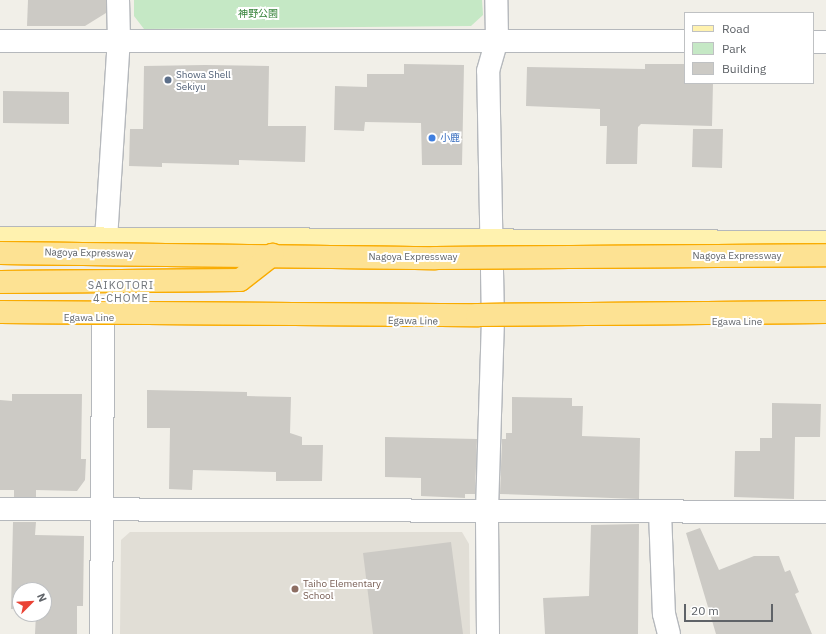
<!DOCTYPE html>
<meta charset="utf-8">
<style>
body{margin:0}
#map{position:relative;width:826px;height:634px;overflow:hidden;background:#f1efe8;font-family:"IBM Plex Sans","Noto Sans JP",sans-serif}
div>[style]{position:absolute}
.education>*{inset:0;background:#e1ded6}
.green>*{inset:0;background:#c5e8c5}
.building>*{inset:0;background:#cccac5}
.roads{filter:drop-shadow(1px 0 #b5b8bc) drop-shadow(-1px 0 #b5b8bc) drop-shadow(0 1px #b5b8bc) drop-shadow(0 -1px #b5b8bc)}
.minor>*{height:22px;margin:-11px;padding:0 11px;transform-origin:11px;border-radius:11px;background:#fff}
.major>*{height:22px;margin:-11px;padding:0 11px;transform-origin:11px;border-radius:11px;background:#fff2af}
.bridges{filter:drop-shadow(1px 0 #f9ab00) drop-shadow(-1px 0 #f9ab00) drop-shadow(0 1px #f9ab00) drop-shadow(0 -1px #f9ab00)}
.highway-bridge>*{height:22px;margin:-11px;padding:0 11px;transform-origin:11px;border-radius:11px;background:#fde293}
.dots>*{width:11px;height:11px;translate:-50% -50%;box-sizing:border-box;border:2px solid #fff;border-radius:50%}
span{translate:-50% -50%;white-space:nowrap;text-align:center;line-height:1.15;-webkit-text-stroke:4px #fff;paint-order:stroke}
.park-label{font-size:10px;color:#348238}
.service-label{font-size:10px;color:#4e5e75}
.left{translate:0 -50%;text-align:left}
.shop-label{font-size:10px;color:#366cbe}
.street-label{font-size:10px;color:#5f6368}
.education-label{font-size:10px;color:#785e54}
.neighbourhood-label{font-size:11px;color:#70757a;letter-spacing:1px}
.legend{position:absolute;left:684px;top:12px;width:130px;height:72px;box-sizing:border-box;background:#fff;border:1px solid #bfc1c3;margin:0;padding:5px 7px;list-style:none;font-size:12px;color:#5f6368}
.legend li{display:flex;align-items:center;gap:8px;height:20px}
.legend b{width:20px;border:1px solid #bfc1c3}
.north{position:absolute;left:12px;top:582px;width:40px;height:40px;box-sizing:border-box;background:#fff;border:1px solid #bfc1c3;border-radius:50%;rotate:66deg;font-size:11px;font-weight:700;line-height:16px;text-align:center;color:#5f6368}
.north::after{content:'';display:block;margin:auto;width:14px;height:18px;background:#ea4335;clip-path:polygon(50% 0,100% 100%,50% 72%,0 100%)}
.scale{position:absolute;left:684px;top:604px;width:89px;height:18px;box-sizing:border-box;border:2px solid #5f6368;border-top:0;padding-left:5px;font-size:12px;line-height:14px;white-space:nowrap;color:#5f6368;-webkit-text-stroke:3px #fff;paint-order:stroke}
</style>
<div id="map">
<div class="education">
<div style="clip-path:polygon(130px 532px,462px 532px,469px 544px,470px 634px,120px 634px,121px 540px)"></div>
</div>
<div class="green">
<div style="clip-path:polygon(134px 0,482px 0,483px 15px,471px 26px,144px 29px,134px 16px)"></div>
</div>
<div class="building">
<div style="clip-path:polygon(28px 0,106px 0,106px 13px,85px 26px,27px 26px)"></div>
<div style="clip-path:polygon(404px 64px,464px 65px,462px 165px,422px 165px,421px 123px,365px 122px,364px 131px,334px 130px,335px 86px,367px 87px,367px 74px,404px 74px)"></div>
<div style="clip-path:polygon(645px 64px,685px 64px,685px 83px,713px 83px,712px 126px,641px 124px,638px 127px,637px 164px,606px 164px,607px 126px,600px 126px,600px 109px,526px 106px,527px 67px,645px 69px)"></div>
<div style="clip-path:polygon(205px 65px,269px 66px,268px 126px,306px 126px,305px 162px,239px 160px,239px 165px,162px 163px,162px 167px,129px 166px,130px 129px,143px 129px,144px 66px)"></div>
<div style="clip-path:polygon(3px 91px,69px 92px,69px 124px,3px 123px)"></div>
<div style="clip-path:polygon(693px 129px,723px 129px,722px 168px,692px 167px)"></div>
<div style="clip-path:polygon(147px 390px,247px 392px,247px 396px,291px 397px,290px 433px,302px 437px,302px 445px,323px 445px,322px 481px,276px 481px,276px 472px,193px 470px,192px 490px,169px 489px,170px 428px,147px 428px)"></div>
<div style="clip-path:polygon(12px 394px,82px 394px,81px 459px,86px 459px,85px 480px,77px 491px,36px 490px,36px 497px,14px 497px,14px 490px,0 490px,0 400px,12px 401px)"></div>
<div style="clip-path:polygon(512px 397px,572px 398px,572px 406px,583px 406px,582px 436px,640px 438px,639px 499px,500px 494px,502px 439px,506px 439px,506px 433px,512px 433px)"></div>
<div style="clip-path:polygon(772px 403px,821px 404px,820px 437px,795px 437px,794px 499px,734px 497px,735px 451px,760px 451px,760px 438px,772px 438px)"></div>
<div style="clip-path:polygon(385px 437px,477px 439px,475px 494px,465px 494px,465px 498px,421px 496px,421px 478px,385px 477px)"></div>
<div style="clip-path:polygon(13px 522px,36px 522px,35px 535px,84px 536px,83px 606px,77px 606px,77px 634px,35px 634px,36px 614px,44px 614px,44px 590px,20px 590px,20px 609px,11px 609px)"></div>
<div style="clip-path:polygon(639px 524px,638px 634px,545px 634px,543px 598px,589px 596px,591px 525px)"></div>
<div style="clip-path:polygon(700px 528px,719px 570px,754px 556px,779px 556px,785px 572px,790px 570px,799px 592px,795px 594px,812px 634px,716px 634px,686px 533px)"></div>
<div style="clip-path:polygon(451px 542px,463px 634px,373px 634px,363px 553px)"></div>
</div>
<div class="roads">
<div class="minor">
<div style="left:0;top:41px;width:685px"></div>
<div style="left:813px;top:42px;width:13px"></div>
<div style="left:106px;top:239px;width:199px;rotate:-86.3deg"></div>
<div style="left:119px;top:40px;width:40px;rotate:-91.4deg"></div>
<div style="left:0;top:509px;width:826px;rotate:0.21deg"></div>
<div style="left:660px;top:512px;width:102px;rotate:87.8deg"></div>
<div style="left:664px;top:614px;width:21px;rotate:76deg"></div>
<div style="left:101px;top:634px;width:316px;rotate:-89.6deg"></div>
<div style="left:488px;top:634px;width:124px;rotate:-90.5deg"></div>
<div style="left:487px;top:510px;width:188px;rotate:-88.2deg"></div>
<div style="left:493px;top:322px;width:251px;rotate:-91.1deg"></div>
<div style="left:488px;top:71px;width:33px;rotate:-74deg"></div>
<div style="left:497px;top:39px;width:39px;rotate:-91deg"></div>
</div>
<div class="major">
<div style="left:0;top:238px;width:826px;rotate:0.28deg"></div>
</div>
</div>
<div class="bridges">
<div class="highway-bridge">
<div style="left:0;top:253px;width:435px;rotate:0.7deg"></div>
<div style="left:435px;top:258px;width:391px;rotate:-0.4deg"></div>
<div style="left:0;top:282px;width:240px;rotate:-0.5deg"></div>
<div style="left:240px;top:280px;width:41px;rotate:-38deg"></div>
<div style="left:0;top:312px;width:477px;rotate:0.4deg"></div>
<div style="left:477px;top:315px;width:349px;rotate:-0.5deg"></div>
</div>
</div>
<div class="dots">
<div style="left:168px;top:80px;background:#5c6f8a"></div>
<div style="left:432px;top:138px;background:#3f7fe0"></div>
<div style="left:295px;top:589px;background:#8d6e63"></div>
</div>
<div class="park-label">
<span style="left:258px;top:14px">神野公園</span>
</div>
<div class="service-label">
<span class="left" style="left:176px;top:80px">Showa Shell<br>Sekiyu</span>
</div>
<div class="shop-label">
<span class="left" style="left:440px;top:138px">小鹿</span>
</div>
<div class="street-label">
<span style="left:89px;top:253px;rotate:1deg">Nagoya Expressway</span>
<span style="left:737px;top:256px">Nagoya Expressway</span>
<span style="left:413px;top:257px">Nagoya Expressway</span>
<span style="left:89px;top:318px">Egawa Line</span>
<span style="left:413px;top:321px;rotate:1deg">Egawa Line</span>
<span style="left:737px;top:322px">Egawa Line</span>
</div>
<div class="education-label">
<span class="left" style="left:303px;top:589px">Taiho Elementary<br>School</span>
</div>
<div class="neighbourhood-label">
<span style="left:121px;top:292px">SAIKOTORI<br>4-CHOME</span>
</div>
<ul class="legend">
<li><b style="height:5px;background:#fff2af"></b>Road</li>
<li><b style="height:11px;background:#c5e8c5"></b>Park</li>
<li><b style="height:11px;background:#cccac5"></b>Building</li>
</ul>
<div class="north">N</div>
<div class="scale">20 m</div>
</div>
